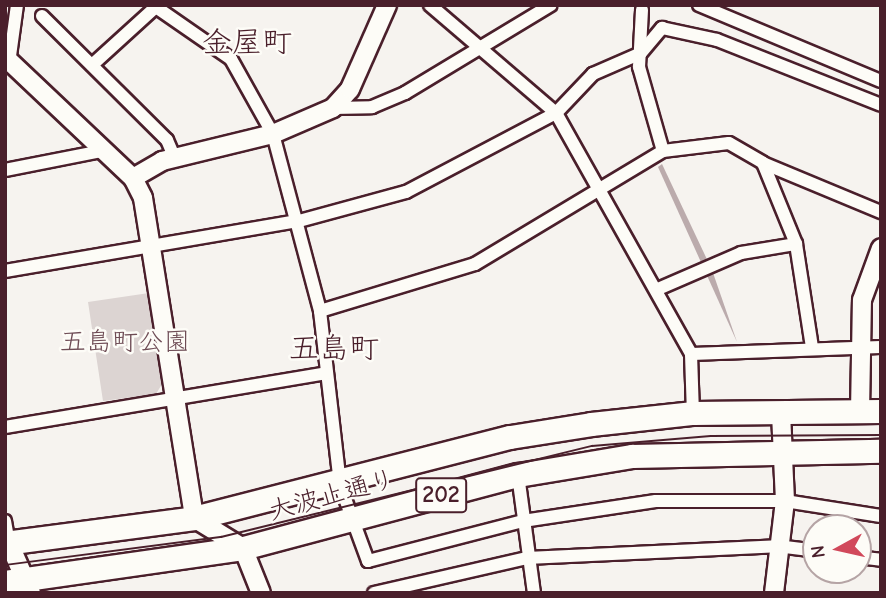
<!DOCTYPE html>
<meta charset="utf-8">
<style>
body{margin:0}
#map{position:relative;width:886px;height:598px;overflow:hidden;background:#f6f3ef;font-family:"Comic Neue","Klee One",sans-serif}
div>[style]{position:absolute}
.green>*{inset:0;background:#dcd4d2}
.water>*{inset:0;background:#bbabac}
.roads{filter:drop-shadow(2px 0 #4a1f2b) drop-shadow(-2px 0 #4a1f2b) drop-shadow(0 2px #4a1f2b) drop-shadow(0 -2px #4a1f2b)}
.street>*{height:12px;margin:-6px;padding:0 6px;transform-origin:6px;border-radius:6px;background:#fdfcf7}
.secondary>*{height:18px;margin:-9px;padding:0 9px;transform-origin:9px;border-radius:9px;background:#fdfcf7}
.highway>*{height:23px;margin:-11.5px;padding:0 11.5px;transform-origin:11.5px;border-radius:11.5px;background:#fdfcf7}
.tram>*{height:2px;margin:-1px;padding:0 1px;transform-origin:1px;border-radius:1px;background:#4a1f2b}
span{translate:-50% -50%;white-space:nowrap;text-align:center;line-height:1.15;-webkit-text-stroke:5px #fdfcf7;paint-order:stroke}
.shield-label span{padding:2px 5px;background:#fdfcf7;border:2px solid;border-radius:5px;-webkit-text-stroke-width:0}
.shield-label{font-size:24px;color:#4a1f2b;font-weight:700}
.park-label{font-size:26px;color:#6e4c55}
.street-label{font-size:26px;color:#4a1f2b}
.quarter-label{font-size:30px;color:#4a1f2b}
.frame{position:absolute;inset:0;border:7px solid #4a1f2b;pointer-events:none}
.north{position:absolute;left:802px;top:514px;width:70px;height:70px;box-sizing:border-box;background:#fdfcf7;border:2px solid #b5a4a5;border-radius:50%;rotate:262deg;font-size:19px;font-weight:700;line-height:28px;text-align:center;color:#4a1f2b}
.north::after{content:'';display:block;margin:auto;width:24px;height:32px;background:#d1495b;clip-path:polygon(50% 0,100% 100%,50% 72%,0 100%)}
</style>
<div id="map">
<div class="green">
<div style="clip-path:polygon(149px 293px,162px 384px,156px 394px,103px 401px,88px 302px)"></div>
</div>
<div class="water">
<div style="clip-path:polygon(662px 164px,712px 270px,737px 342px,658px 167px)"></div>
</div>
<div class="roads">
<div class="street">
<div style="left:153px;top:5px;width:95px;rotate:34.7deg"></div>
<div style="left:231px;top:59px;width:86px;rotate:60.8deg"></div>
<div style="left:273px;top:134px;width:183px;rotate:75.1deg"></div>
<div style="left:320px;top:311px;width:175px;rotate:83.4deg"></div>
<div style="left:340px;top:485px;width:81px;rotate:69.8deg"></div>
<div style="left:368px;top:561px;width:160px;rotate:-14.5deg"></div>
<div style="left:523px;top:521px;width:134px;rotate:-8.6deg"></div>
<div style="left:656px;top:501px;width:129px"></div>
<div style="left:785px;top:501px;width:97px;rotate:8.9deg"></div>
<div style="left:430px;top:5px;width:166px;rotate:40.6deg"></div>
<div style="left:556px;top:113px;width:276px;rotate:60.7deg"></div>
<div style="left:691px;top:354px;width:59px;rotate:88.1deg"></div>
<div style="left:699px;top:5px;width:197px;rotate:22.7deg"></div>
<div style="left:642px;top:10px;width:57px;rotate:93deg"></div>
<div style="left:639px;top:67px;width:87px;rotate:74.1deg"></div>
<div style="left:42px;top:16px;width:176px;rotate:44.8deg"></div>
<div style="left:167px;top:140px;width:21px;rotate:67deg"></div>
<div style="left:10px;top:56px;width:51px;rotate:-82.2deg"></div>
<div style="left:92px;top:65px;width:89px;rotate:-42.3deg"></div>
<div style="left:333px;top:108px;width:39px;rotate:-1deg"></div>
<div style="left:372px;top:107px;width:36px;rotate:-23deg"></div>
<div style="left:405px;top:93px;width:170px;rotate:-31.1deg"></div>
<div style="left:763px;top:163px;width:128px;rotate:22.6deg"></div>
<div style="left:5px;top:170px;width:99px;rotate:-11.1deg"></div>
<div style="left:5px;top:271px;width:298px;rotate:-9.7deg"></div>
<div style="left:299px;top:221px;width:111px;rotate:-15.2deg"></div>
<div style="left:406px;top:192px;width:170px;rotate:-27.8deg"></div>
<div style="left:556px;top:113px;width:54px;rotate:-46.5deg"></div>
<div style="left:593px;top:74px;width:52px;rotate:-23.6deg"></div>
<div style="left:641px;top:53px;width:33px;rotate:-50deg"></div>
<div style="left:662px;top:28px;width:56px;rotate:12.3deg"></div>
<div style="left:717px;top:40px;width:176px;rotate:21.6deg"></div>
<div style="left:658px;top:289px;width:90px;rotate:-23.4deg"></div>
<div style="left:741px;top:253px;width:56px;rotate:-9.3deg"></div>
<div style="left:320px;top:311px;width:162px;rotate:-16.9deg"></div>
<div style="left:475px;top:264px;width:219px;rotate:-31deg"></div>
<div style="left:663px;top:151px;width:66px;rotate:-6.9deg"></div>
<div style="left:729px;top:143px;width:39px;rotate:30deg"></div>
<div style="left:763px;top:163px;width:87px;rotate:67.8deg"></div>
<div style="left:796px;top:244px;width:104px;rotate:81.2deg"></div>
<div style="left:691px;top:354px;width:190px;rotate:-2.1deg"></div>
<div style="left:5px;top:427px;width:326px;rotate:-9.5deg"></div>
<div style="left:518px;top:475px;width:119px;rotate:82.3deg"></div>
<div style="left:5px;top:521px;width:22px;rotate:80deg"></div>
<div style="left:858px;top:557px;width:23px;rotate:7deg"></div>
<div style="left:374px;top:593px;width:157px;rotate:-12.9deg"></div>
<div style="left:527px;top:558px;width:250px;rotate:-2.7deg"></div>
<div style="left:777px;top:546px;width:39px;rotate:7deg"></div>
</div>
<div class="secondary">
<div style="left:5px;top:57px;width:176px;rotate:43.4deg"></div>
<div style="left:133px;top:178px;width:22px;rotate:63deg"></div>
<div style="left:143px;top:198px;width:324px;rotate:80.9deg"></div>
<div style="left:194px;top:518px;width:57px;rotate:31.5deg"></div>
<div style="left:243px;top:548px;width:48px;rotate:68.2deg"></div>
<div style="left:133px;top:178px;width:34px;rotate:-30deg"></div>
<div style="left:162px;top:161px;width:114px;rotate:-13.7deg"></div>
<div style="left:273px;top:134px;width:65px;rotate:-23.4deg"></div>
<div style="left:333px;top:108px;width:25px;rotate:-48deg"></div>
<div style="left:350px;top:89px;width:92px;rotate:-66.2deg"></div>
<div style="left:860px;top:412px;width:112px;rotate:-89deg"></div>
<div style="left:862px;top:300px;width:55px;rotate:-69.9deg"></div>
<div style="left:9px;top:543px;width:55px;rotate:66.3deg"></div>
<div style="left:774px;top:593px;width:93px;rotate:-83.2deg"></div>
<div style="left:785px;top:501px;width:89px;rotate:-92.6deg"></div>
</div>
<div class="highway">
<div style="left:5px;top:543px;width:191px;rotate:-7.5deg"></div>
<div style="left:194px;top:518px;width:326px;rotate:-14.4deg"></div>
<div style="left:510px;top:437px;width:82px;rotate:-9.1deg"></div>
<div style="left:591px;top:424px;width:103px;rotate:-6.2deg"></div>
<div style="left:693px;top:413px;width:188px;rotate:-0.6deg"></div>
<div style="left:5px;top:582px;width:240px;rotate:-8.1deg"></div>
<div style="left:243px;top:548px;width:285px;rotate:-14.9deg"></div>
<div style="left:518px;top:475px;width:116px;rotate:-9.5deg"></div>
<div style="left:632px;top:456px;width:249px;rotate:-1.2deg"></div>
</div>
</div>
<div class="tram">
<div style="left:5px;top:565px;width:218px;rotate:-7.4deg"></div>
<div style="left:221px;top:537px;width:382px;rotate:-13.8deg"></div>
<div style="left:592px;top:446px;width:119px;rotate:-4.8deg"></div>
<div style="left:711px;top:436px;width:170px;rotate:-0.3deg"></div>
</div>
<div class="shield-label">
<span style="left:441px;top:495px">202</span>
</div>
<div class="park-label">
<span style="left:125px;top:343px">五島町公園</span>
</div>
<div class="street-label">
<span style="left:332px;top:496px;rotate:-15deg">大波止通り</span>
</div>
<div class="quarter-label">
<span style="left:247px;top:43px">金屋町</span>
<span style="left:334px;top:349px">五島町</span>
</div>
<div class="frame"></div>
<div class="north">N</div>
</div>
